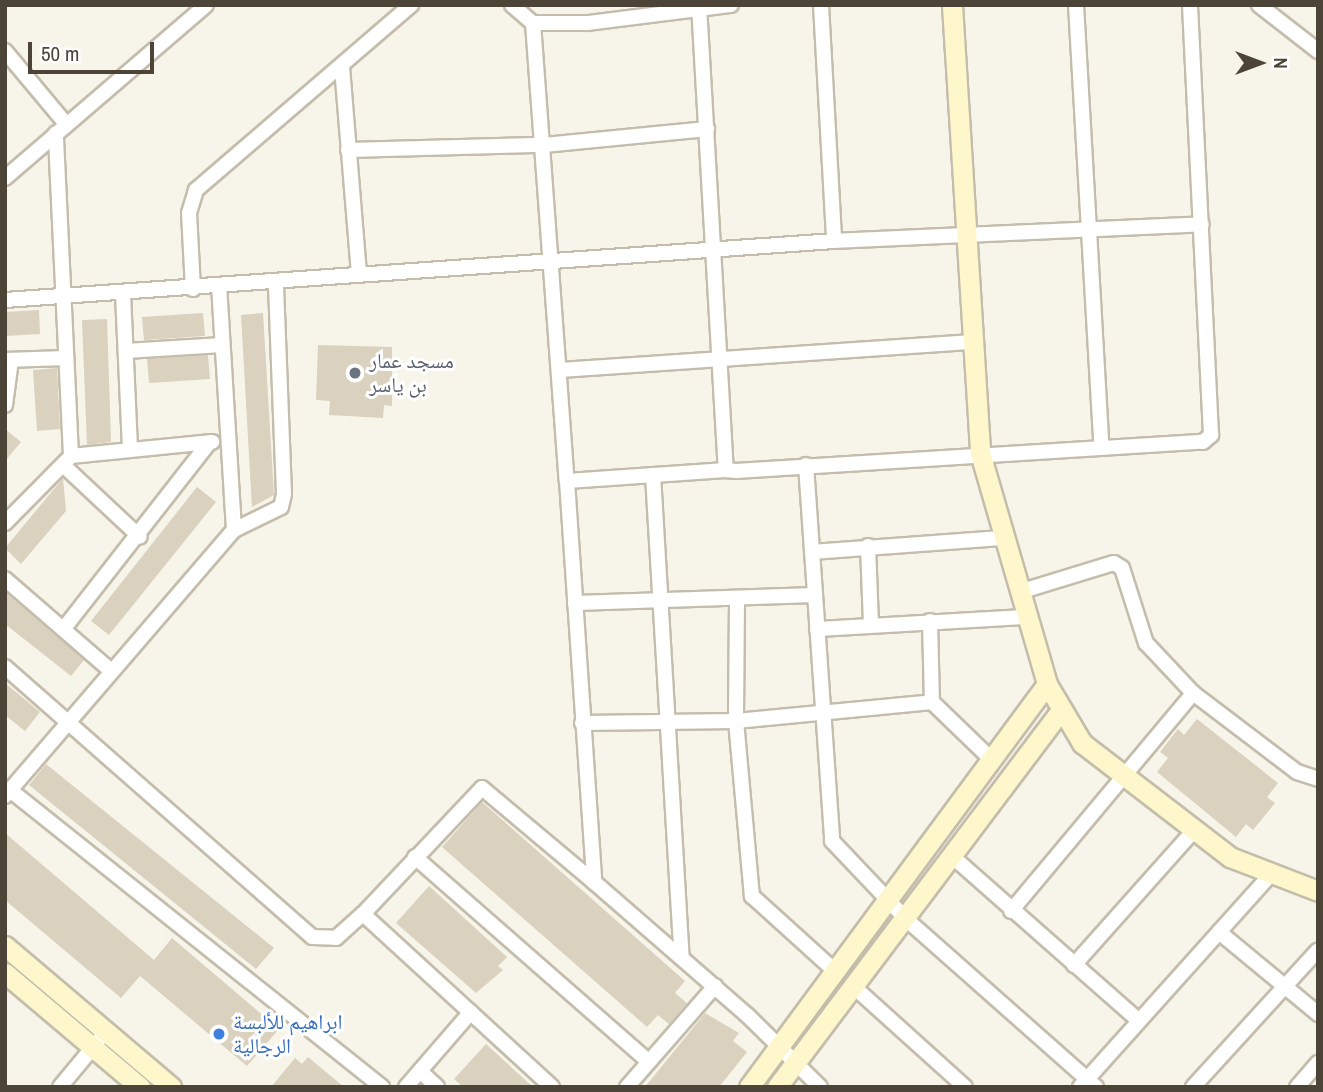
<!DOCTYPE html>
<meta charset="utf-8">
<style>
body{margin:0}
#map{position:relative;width:1323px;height:1092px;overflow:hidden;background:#f7f4ea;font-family:"Archivo Narrow","Noto Naskh Arabic",sans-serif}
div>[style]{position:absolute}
.building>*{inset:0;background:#dad1be}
.roads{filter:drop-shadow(2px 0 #c4bdab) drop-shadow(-2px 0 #c4bdab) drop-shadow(0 2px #c4bdab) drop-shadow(0 -2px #c4bdab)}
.street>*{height:14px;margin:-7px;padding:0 7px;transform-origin:7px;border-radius:7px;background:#fff}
.secondary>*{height:19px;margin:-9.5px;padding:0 9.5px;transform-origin:9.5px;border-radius:9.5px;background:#fff7cc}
.dots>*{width:19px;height:19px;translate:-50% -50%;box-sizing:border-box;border:4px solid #fff;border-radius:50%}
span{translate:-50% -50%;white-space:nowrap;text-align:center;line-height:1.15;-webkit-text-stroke:6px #fff;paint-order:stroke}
.worship-label{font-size:21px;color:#5b616d}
.left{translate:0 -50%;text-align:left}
.shop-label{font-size:21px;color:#366cbe}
.frame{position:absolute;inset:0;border:7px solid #4c4537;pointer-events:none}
.north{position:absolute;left:1225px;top:28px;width:70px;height:70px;-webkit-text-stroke:5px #fff;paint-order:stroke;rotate:90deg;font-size:19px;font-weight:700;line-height:28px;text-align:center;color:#4c4537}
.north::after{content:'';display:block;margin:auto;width:24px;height:32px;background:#4c4537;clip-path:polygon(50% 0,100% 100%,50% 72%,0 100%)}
.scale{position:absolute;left:28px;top:42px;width:126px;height:32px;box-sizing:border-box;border:4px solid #4c4537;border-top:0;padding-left:9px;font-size:21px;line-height:24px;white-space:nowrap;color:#4c4537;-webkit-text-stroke:5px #fff;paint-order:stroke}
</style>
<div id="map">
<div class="building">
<div style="clip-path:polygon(39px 310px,40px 334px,5px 336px,5px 312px)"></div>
<div style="clip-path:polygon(203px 313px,205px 336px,144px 340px,142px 317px)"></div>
<div style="clip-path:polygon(263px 313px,274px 495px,252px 507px,241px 315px)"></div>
<div style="clip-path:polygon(107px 319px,111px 442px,87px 445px,82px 320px)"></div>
<div style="clip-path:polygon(318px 345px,392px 347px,392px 406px,384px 405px,383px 418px,329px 415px,330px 401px,316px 400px)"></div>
<div style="clip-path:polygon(208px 355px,210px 379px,149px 383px,147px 359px)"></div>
<div style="clip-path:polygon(57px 368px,60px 429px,37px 431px,33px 370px)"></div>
<div style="clip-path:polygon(5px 429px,21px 442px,5px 461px)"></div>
<div style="clip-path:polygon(63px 478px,66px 511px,21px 564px,5px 548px)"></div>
<div style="clip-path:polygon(197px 487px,216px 502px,109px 635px,91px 621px)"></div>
<div style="clip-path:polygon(5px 592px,84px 660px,71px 676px,5px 624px)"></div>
<div style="clip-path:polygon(5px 683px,40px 712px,25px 731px,5px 715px)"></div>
<div style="clip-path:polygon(1197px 719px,1278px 783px,1267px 797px,1275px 803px,1253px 830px,1246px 824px,1236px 837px,1157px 772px,1168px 758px,1160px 752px,1178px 729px,1184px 735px)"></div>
<div style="clip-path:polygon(46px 764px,274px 948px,256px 969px,29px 785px)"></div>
<div style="clip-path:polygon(482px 802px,685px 981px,675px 993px,687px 1003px,669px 1024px,658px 1015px,647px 1027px,442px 847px)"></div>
<div style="clip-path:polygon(5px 833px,154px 960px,172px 938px,279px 1029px,247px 1066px,140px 976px,121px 998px,5px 900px)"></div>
<div style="clip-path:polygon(429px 886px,507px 957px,498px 966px,503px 970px,476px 993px,396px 923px)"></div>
<div style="clip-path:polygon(705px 1013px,739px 1033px,733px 1041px,747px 1052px,719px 1087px,645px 1087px)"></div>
<div style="clip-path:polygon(486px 1044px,533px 1087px,463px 1087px,454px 1079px)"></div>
<div style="clip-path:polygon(308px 1057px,344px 1087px,271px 1087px,295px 1058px,302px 1064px)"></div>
</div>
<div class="roads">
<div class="street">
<div style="left:512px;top:5px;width:28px;rotate:41deg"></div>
<div style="left:533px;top:23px;width:459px;rotate:85.8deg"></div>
<div style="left:699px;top:5px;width:466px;rotate:86.7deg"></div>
<div style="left:726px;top:470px;width:10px;rotate:6deg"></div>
<div style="left:736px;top:471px;width:468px;rotate:-3.6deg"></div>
<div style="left:1203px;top:442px;width:11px;rotate:-41deg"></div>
<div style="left:1211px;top:435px;width:431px;rotate:-92.8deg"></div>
<div style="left:821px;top:5px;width:236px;rotate:86.8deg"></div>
<div style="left:1076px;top:5px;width:441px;rotate:86.7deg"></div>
<div style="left:1259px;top:5px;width:75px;rotate:37.9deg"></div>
<div style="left:533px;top:23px;width:55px"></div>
<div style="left:588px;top:23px;width:144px;rotate:-7.2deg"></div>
<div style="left:5px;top:51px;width:95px;rotate:50.1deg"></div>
<div style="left:342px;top:67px;width:207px;rotate:85.3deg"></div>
<div style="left:348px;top:150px;width:196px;rotate:-1.5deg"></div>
<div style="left:544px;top:145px;width:164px;rotate:-5.6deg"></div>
<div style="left:5px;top:178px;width:265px;rotate:-40.7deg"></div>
<div style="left:193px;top:289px;width:76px;rotate:-93deg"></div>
<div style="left:189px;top:213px;width:24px;rotate:-73deg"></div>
<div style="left:196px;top:190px;width:284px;rotate:-40.7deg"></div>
<div style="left:123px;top:294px;width:156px;rotate:87.4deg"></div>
<div style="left:5px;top:300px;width:831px;rotate:-4.07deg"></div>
<div style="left:834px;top:241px;width:368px;rotate:-2.6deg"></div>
<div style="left:126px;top:351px;width:96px;rotate:-3.6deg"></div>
<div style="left:5px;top:360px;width:61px;rotate:-1.9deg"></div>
<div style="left:560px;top:370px;width:414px;rotate:-3.9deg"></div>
<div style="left:5px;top:405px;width:45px;rotate:-82.4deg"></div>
<div style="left:71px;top:456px;width:142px;rotate:-5.7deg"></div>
<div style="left:63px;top:465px;width:105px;rotate:43.1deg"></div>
<div style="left:806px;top:465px;width:377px;rotate:86deg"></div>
<div style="left:832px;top:841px;width:108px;rotate:46.5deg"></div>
<div style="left:906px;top:919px;width:254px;rotate:41.5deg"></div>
<div style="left:726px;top:470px;width:159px;rotate:176deg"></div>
<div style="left:567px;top:481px;width:402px;rotate:86.1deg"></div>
<div style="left:594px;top:882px;width:204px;rotate:41deg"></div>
<div style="left:748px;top:1016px;width:101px;rotate:44.6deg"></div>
<div style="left:653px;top:475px;width:483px;rotate:86.6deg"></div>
<div style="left:5px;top:523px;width:94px;rotate:-45.4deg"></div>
<div style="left:71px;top:456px;width:323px;rotate:-92.7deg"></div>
<div style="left:234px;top:530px;width:52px;rotate:-26.1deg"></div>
<div style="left:281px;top:507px;width:13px;rotate:-77deg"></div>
<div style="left:284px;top:494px;width:213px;rotate:-92.2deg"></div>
<div style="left:868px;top:546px;width:79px;rotate:87.8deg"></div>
<div style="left:812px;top:552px;width:193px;rotate:-4.2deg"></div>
<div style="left:5px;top:579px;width:139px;rotate:40.9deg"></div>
<div style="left:1019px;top:592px;width:99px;rotate:-17deg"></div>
<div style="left:1114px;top:563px;width:9px;rotate:32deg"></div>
<div style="left:1122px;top:568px;width:79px;rotate:72.3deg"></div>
<div style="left:1146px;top:643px;width:69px;rotate:46.8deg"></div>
<div style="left:1193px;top:693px;width:131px;rotate:37.2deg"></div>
<div style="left:1297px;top:772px;width:22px;rotate:18deg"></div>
<div style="left:737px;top:601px;width:120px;rotate:90.5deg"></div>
<div style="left:736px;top:721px;width:176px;rotate:84.8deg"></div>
<div style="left:752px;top:896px;width:113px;rotate:42.1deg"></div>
<div style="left:575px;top:603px;width:240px;rotate:-1.9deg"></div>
<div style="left:930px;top:621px;width:81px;rotate:88.6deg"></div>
<div style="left:65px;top:627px;width:234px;rotate:-52deg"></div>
<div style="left:817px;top:629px;width:209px;rotate:-3.3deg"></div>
<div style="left:5px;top:667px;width:409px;rotate:41.3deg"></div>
<div style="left:312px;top:937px;width:24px;rotate:2deg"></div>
<div style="left:336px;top:938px;width:36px;rotate:-42deg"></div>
<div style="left:582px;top:723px;width:154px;rotate:-0.7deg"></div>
<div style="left:736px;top:721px;width:197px;rotate:-5.5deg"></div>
<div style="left:932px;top:702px;width:85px;rotate:44deg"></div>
<div style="left:10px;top:790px;width:476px;rotate:38.6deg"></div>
<div style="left:5px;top:796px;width:351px;rotate:-49.3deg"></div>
<div style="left:234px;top:530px;width:243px;rotate:-93.5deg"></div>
<div style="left:415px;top:857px;width:310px;rotate:41.2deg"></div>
<div style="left:953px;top:857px;width:247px;rotate:41.4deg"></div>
<div style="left:1011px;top:911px;width:284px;rotate:-50.1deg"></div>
<div style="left:1219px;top:932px;width:129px;rotate:39.6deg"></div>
<div style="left:1074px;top:965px;width:182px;rotate:-48.3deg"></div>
<div style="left:854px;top:987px;width:149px;rotate:42deg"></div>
<div style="left:420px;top:1071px;width:23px;rotate:43deg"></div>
<div style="left:60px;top:1087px;width:60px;rotate:-50.4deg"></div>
<div style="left:406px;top:1087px;width:99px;rotate:-49.1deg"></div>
<div style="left:552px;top:1087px;width:256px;rotate:-137.5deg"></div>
<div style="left:363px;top:914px;width:173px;rotate:-46.6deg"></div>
<div style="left:482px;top:788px;width:146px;rotate:40deg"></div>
<div style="left:627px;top:1087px;width:134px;rotate:-48.9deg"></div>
<div style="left:1080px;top:1087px;width:283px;rotate:-48.1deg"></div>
<div style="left:1193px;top:1087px;width:185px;rotate:-47.6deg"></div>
<div style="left:1297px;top:1087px;width:32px;rotate:-49deg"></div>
</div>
<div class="secondary">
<div style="left:952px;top:5px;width:449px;rotate:86.4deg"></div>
<div style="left:980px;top:453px;width:241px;rotate:73.8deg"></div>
<div style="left:1047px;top:684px;width:69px;rotate:59.3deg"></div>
<div style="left:1082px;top:743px;width:187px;rotate:37.6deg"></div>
<div style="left:1230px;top:857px;width:94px;rotate:21.1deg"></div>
<div style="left:5px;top:946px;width:218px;rotate:40.3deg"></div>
<div style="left:5px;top:973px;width:177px;rotate:40.2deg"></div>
<div style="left:749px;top:1087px;width:501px;rotate:-53.52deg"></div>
<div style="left:777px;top:1087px;width:468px;rotate:-53deg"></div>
</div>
</div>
<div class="dots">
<div style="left:355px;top:373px;background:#6b7280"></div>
<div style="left:219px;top:1034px;background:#3f7fe0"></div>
</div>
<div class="worship-label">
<span class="left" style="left:369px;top:373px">مسجد عمار<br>بن ياسر</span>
</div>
<div class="shop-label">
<span class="left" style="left:233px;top:1034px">ابراهيم للألبسة<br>الرجالية</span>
</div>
<div class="frame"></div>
<div class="north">N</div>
<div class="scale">50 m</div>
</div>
